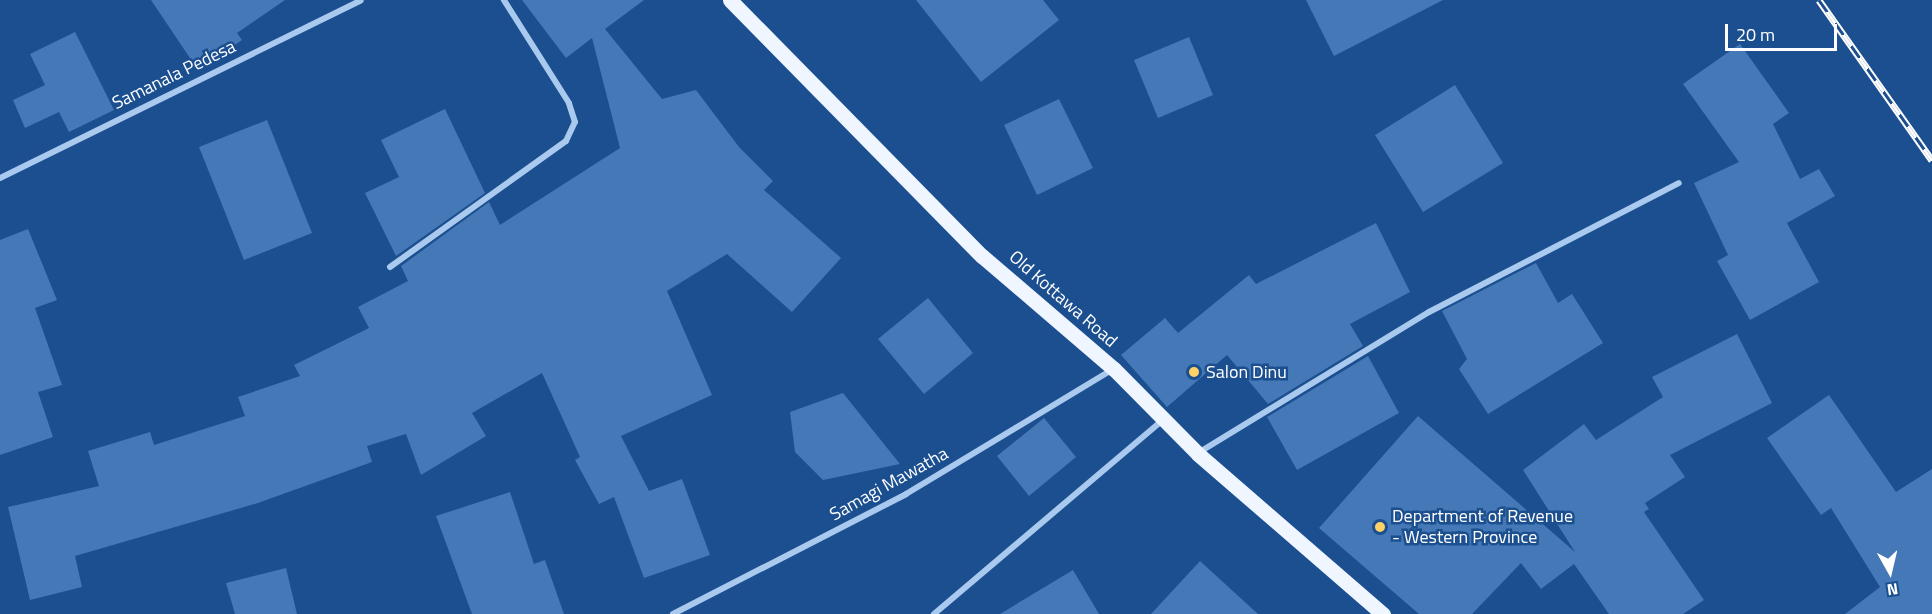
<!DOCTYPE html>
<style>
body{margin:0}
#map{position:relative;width:1932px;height:614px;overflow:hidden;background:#1b4f8f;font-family:"Titillium Web",sans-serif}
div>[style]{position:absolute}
.building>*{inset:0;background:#4478b7}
.street>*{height:6px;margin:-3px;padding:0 3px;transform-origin:3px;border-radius:3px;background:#a9c9ee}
.primary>*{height:15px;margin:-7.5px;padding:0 7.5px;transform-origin:7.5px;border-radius:7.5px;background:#f0f6ff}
.rail>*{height:7px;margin-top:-3.5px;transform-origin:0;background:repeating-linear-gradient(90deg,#1b4f8f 0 14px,#fff 0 28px);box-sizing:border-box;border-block:2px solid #fff}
.dots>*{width:16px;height:16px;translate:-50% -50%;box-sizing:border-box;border:3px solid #1b4f8f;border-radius:50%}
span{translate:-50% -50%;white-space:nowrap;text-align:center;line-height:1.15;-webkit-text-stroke:5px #1b4f8f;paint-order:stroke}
.street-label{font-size:18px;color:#fff}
.poi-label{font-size:18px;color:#fff}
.left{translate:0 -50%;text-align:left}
.north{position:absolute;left:1860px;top:542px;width:60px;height:60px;-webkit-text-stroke:4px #1b4f8f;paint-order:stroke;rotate:172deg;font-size:16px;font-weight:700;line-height:24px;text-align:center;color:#fff}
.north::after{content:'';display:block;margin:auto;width:21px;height:27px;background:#fff;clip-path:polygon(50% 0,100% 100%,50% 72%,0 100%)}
.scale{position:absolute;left:1725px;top:24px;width:112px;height:27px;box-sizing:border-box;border:3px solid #fff;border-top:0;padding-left:8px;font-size:18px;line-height:21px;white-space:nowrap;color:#fff;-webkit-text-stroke:4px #1b4f8f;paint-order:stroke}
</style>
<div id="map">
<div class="building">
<div style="clip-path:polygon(151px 0,285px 0,237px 33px,242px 40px,198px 70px)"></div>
<div style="clip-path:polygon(522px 0,644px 0,605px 29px,662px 99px,696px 90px,739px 147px,773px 181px,764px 190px,841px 258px,792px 312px,727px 254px,667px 291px,712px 395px,621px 436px,649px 491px,682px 479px,710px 555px,644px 578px,614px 497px,599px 504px,575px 460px,580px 457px,542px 373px,472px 413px,486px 436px,421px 475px,406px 434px,367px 446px,372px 462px,258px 503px,75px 556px,82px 587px,30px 600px,8px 507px,99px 486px,88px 451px,150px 432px,154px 445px,245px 416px,238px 397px,300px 376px,294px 365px,369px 328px,358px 307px,408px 281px,401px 266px,489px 202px,500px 225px,620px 148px,592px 38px,566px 58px)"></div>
<div style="clip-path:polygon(916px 0,1043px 0,1059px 20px,981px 82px)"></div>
<div style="clip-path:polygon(1306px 0,1443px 0,1334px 56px)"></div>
<div style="clip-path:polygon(75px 32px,114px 110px,69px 132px,59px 112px,25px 128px,13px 100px,45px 85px,30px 54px)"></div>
<div style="clip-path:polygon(1189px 37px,1213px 95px,1158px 118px,1134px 60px)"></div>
<div style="clip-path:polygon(1740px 44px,1789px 113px,1773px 124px,1800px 179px,1819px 169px,1835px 196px,1787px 223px,1819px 282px,1750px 320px,1717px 261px,1728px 255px,1694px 183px,1739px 162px,1683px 84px)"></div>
<div style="clip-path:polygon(1455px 85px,1503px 163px,1423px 212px,1375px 135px)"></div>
<div style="clip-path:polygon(1059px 99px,1093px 168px,1037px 195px,1004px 125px)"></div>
<div style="clip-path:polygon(445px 109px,485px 193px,396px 256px,365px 193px,399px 177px,381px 140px)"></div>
<div style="clip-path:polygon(267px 120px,312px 233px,244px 260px,199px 147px)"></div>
<div style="clip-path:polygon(1376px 223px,1410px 292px,1350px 324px,1363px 346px,1268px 404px,1227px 355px,1167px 407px,1121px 355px,1165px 318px,1178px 333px,1249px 275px,1256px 284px)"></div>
<div style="clip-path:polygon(28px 229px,57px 300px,35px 308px,62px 385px,38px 392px,53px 437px,0 455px,0 240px)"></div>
<div style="clip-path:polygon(1536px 263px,1558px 303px,1572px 294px,1603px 343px,1488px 414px,1459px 369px,1467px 359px,1442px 311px)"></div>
<div style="clip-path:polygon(928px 298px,973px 353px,924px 394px,878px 339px)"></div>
<div style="clip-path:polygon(1737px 334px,1772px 403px,1670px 455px,1685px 477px,1645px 503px,1649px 509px,1644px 512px,1704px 600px,1683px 614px,1609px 614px,1574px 564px,1541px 589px,1521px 563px,1472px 614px,1419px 614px,1319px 528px,1418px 416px,1575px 552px,1523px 470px,1584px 424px,1596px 440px,1663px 397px,1652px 377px)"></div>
<div style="clip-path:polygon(1368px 356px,1399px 413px,1297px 470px,1267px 417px)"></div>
<div style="clip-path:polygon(843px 393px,900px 464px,823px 480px,795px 452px,790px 412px)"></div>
<div style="clip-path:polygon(1829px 395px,1896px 492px,1932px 469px,1932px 614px,1845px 614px,1880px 587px,1831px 508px,1821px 515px,1767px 438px)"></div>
<div style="clip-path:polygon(1044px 418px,1076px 457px,1029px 496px,997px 456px)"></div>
<div style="clip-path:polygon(510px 492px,534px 564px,545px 560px,564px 614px,472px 614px,436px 516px)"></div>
<div style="clip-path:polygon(1200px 561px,1258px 614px,1151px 614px)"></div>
<div style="clip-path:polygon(286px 568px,297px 614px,235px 614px,226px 583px)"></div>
<div style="clip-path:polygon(1073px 570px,1099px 614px,1000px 614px)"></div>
</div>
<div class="street">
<div style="left:0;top:178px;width:402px;rotate:-26.2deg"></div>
<div style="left:390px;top:267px;width:216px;rotate:-35.6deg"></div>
<div style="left:566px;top:141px;width:21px;rotate:-65deg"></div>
<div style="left:575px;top:122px;width:20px;rotate:-108deg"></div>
<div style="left:569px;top:103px;width:122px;rotate:-122.3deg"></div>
<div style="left:1198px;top:453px;width:271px;rotate:-31.4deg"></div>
<div style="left:1429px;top:312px;width:281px;rotate:-27.3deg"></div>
<div style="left:673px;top:614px;width:262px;rotate:-27.2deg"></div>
<div style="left:906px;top:494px;width:242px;rotate:-31.1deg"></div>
<div style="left:934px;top:614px;width:300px;rotate:-40.3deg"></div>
</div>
<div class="primary">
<div style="left:730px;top:0;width:359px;rotate:45.5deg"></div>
<div style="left:982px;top:256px;width:174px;rotate:40.6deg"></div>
<div style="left:1114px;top:369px;width:120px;rotate:45.3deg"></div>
<div style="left:1198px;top:454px;width:245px;rotate:40.9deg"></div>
</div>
<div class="rail">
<div style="left:1819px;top:0;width:196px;rotate:54.8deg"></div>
</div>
<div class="dots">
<div style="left:1194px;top:372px;background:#ffd166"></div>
<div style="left:1380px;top:527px;background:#ffd166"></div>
</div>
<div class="street-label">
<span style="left:174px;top:75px;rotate:-26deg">Samanala Pedesa</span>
<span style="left:1063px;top:299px;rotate:41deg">Old Kottawa Road</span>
<span style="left:889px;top:484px;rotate:-29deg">Samagi Mawatha</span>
</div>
<div class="poi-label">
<span class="left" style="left:1206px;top:372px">Salon Dinu</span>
<span class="left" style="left:1392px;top:527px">Department of Revenue<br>- Western Province</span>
</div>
<div class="north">N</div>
<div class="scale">20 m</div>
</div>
